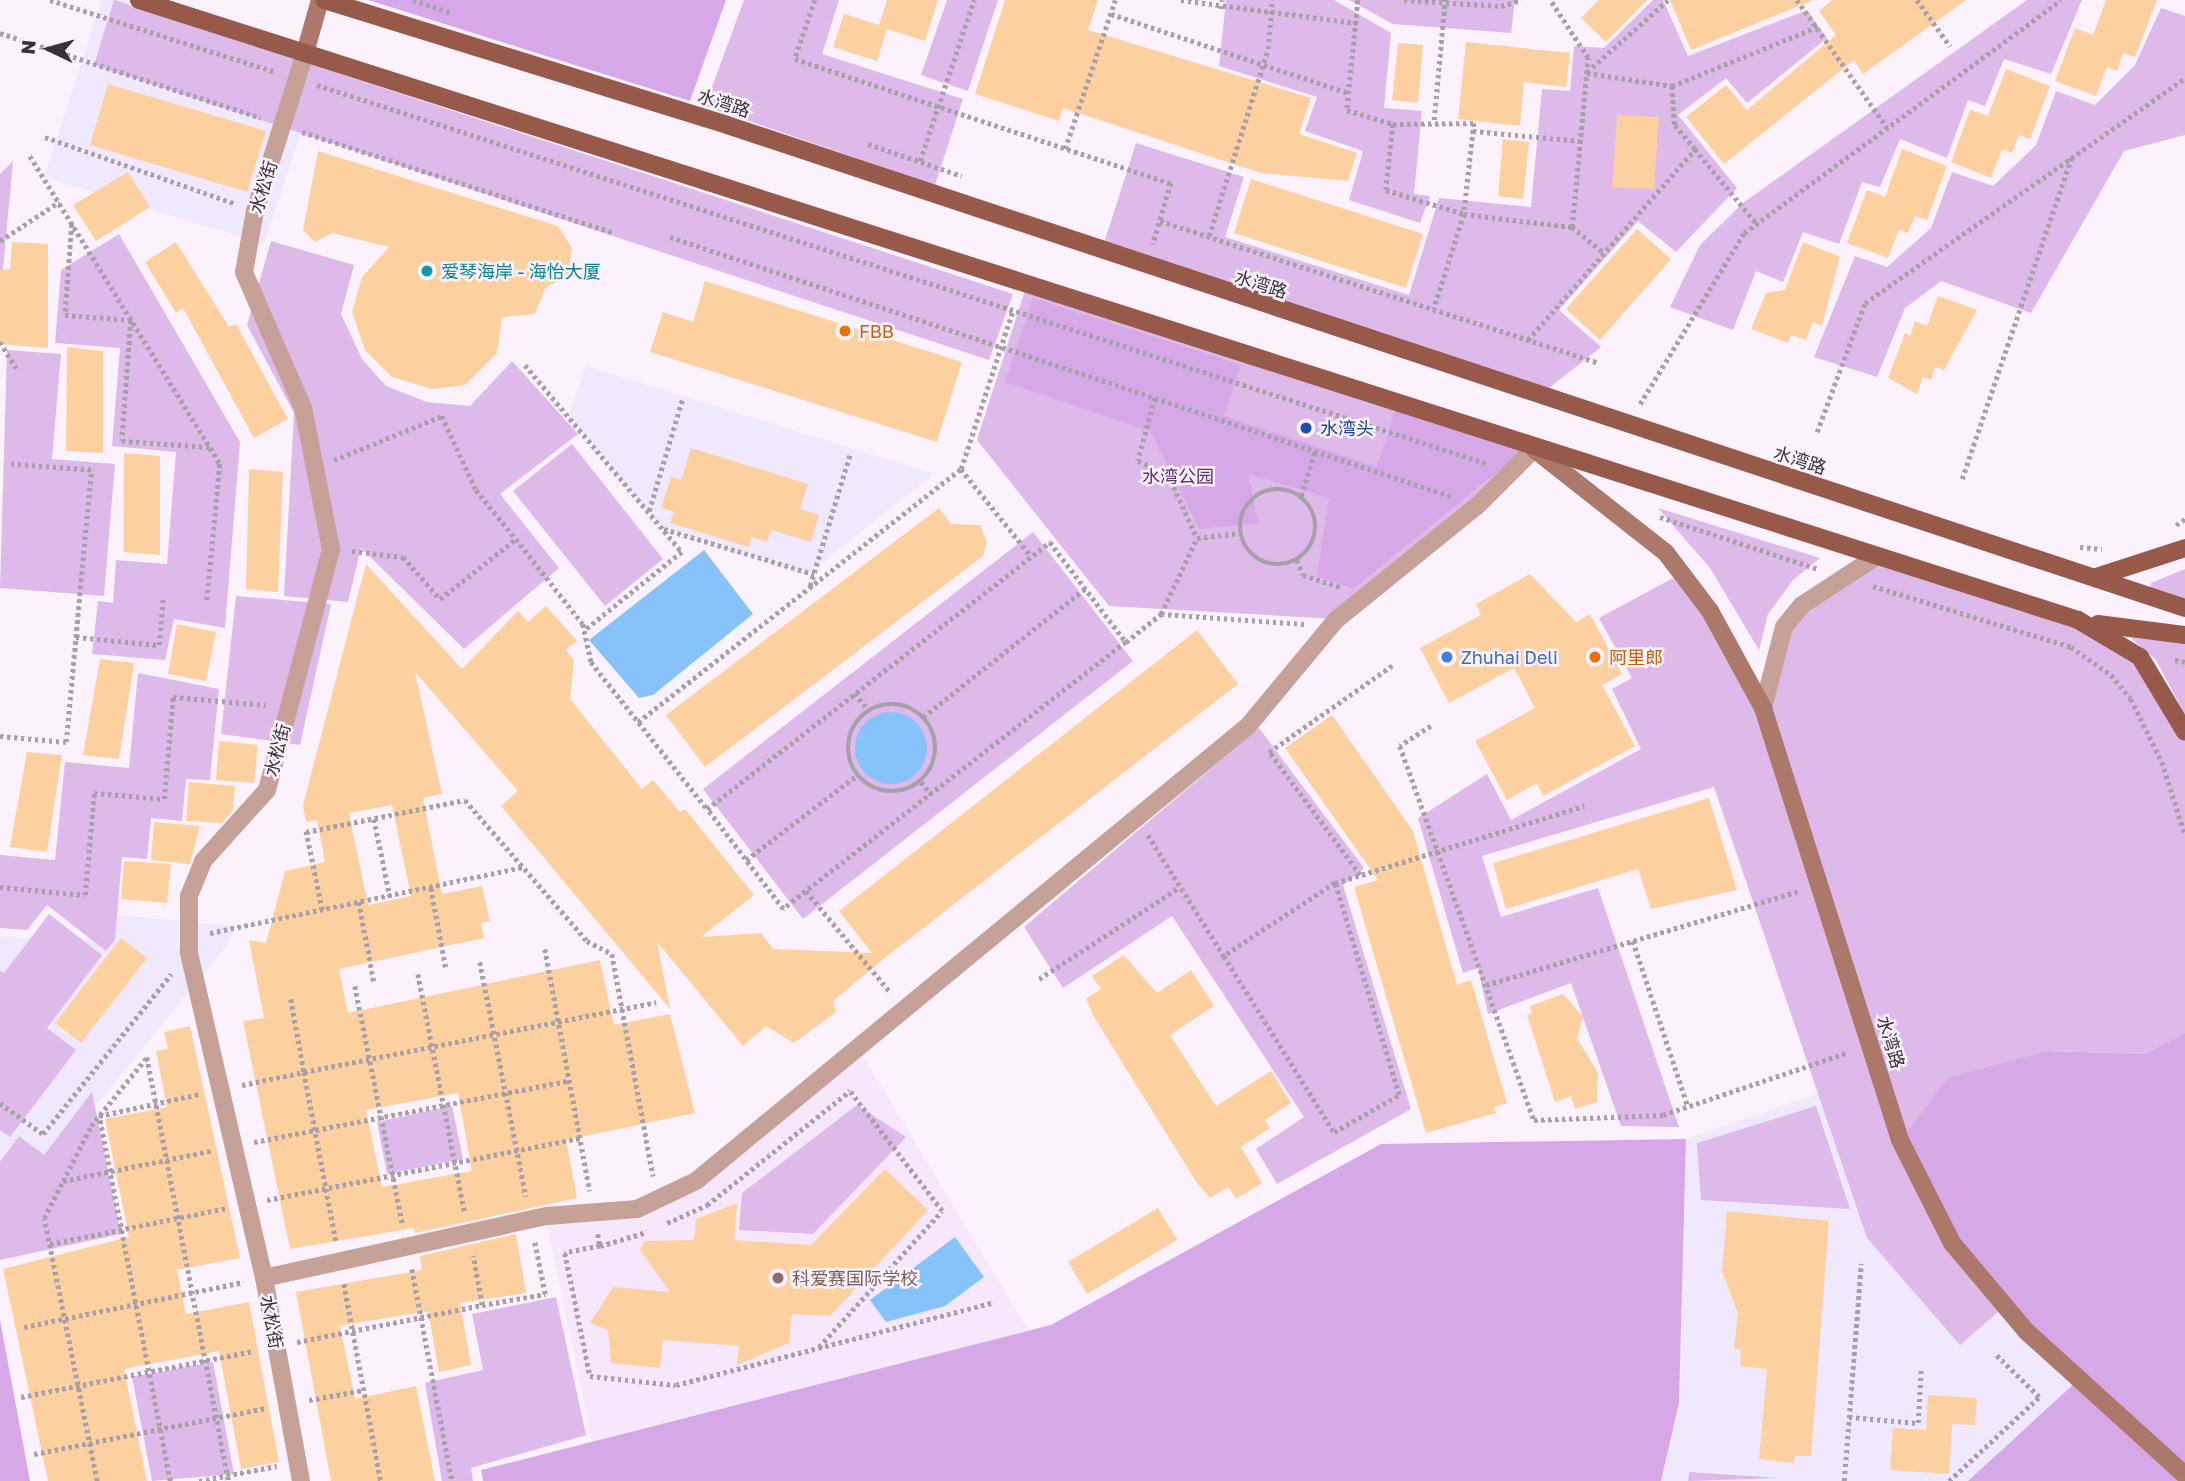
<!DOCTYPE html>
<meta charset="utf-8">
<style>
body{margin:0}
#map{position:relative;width:2185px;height:1481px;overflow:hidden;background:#fbf2fe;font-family:"Golos Text","Noto Sans SC",sans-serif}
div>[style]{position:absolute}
.commercial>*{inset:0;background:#f0e8fd}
.built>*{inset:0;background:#f7e7fc}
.green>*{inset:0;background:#ddbae9}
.forest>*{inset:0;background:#d6a8e7}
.water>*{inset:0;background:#86c3fa}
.round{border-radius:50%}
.building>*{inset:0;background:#fdd0a0}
.path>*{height:4.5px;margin-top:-2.25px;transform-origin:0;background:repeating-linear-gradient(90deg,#a7a0a9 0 3.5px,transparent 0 7px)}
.path>.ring{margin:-2.25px;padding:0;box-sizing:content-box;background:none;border:4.5px solid #a7a0a9;border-radius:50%}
.street>*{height:18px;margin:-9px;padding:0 9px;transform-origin:9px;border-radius:9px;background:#c5a197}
.secondary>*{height:18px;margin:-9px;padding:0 9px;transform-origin:9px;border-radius:9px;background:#ab786a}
.primary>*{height:18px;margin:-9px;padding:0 9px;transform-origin:9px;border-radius:9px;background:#975a4a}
.dots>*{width:19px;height:19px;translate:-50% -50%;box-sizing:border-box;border:4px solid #fbf2fe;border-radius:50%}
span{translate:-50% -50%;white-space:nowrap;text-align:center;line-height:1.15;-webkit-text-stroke:5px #fbf2fe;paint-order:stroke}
.street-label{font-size:18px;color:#363237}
.culture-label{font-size:18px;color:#0d838f}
.left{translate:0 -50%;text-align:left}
.food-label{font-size:18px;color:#c56008}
.transit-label{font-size:18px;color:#164399}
.park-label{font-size:18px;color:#632c76}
.shop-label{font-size:18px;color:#366cbe}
.education-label{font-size:18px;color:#785e54}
.north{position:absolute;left:14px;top:14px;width:70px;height:70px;-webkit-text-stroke:5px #fbf2fe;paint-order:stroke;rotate:275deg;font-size:19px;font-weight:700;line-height:28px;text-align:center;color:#363237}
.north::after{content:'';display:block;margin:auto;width:24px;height:32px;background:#363237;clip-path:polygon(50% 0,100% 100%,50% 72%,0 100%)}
</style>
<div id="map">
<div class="commercial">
<div style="clip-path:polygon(102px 0,137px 0,325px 60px,264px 244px,44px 177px)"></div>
<div style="clip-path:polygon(586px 366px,934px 474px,806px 575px,662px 530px,569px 415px)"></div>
<div style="clip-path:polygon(118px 915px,235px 926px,226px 946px,0 1223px,0 936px,83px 942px)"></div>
<div style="clip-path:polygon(1878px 1073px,2077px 1381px,1968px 1481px,1661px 1481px,1680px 1403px,1686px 1139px)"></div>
</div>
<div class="built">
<div style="clip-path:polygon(859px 1049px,1029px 1331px,592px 1442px,547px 1225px,637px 1210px,696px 1182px)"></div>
</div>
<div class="green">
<div style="clip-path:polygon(114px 0,1013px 294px,989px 360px,94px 65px)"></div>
<div style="clip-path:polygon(744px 0,839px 0,822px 54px,963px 99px,935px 185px,705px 106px)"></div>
<div style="clip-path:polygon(947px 0,998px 0,968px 91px,921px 75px)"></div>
<div style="clip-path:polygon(1226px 0,1334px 0,1391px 33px,1384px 108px,1422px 111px,1414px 194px,1430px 196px,1420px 223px,1349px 200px,1363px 151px,1305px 131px,1317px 97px,1219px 66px)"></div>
<div style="clip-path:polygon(1349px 0,1515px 0,1511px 33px,1393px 24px)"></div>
<div style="clip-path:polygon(1653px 0,1663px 0,1688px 56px,1807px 10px,1827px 38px,1747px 103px,1726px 78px,1678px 115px,1737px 188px,1676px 252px,1638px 221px,1559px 310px,1601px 347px,1549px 388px,1104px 243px,1136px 143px,1244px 177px,1225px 237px,1409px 295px,1439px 198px,1531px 207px,1542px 89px,1570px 91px,1574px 46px,1604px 48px)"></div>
<div style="clip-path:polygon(2027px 0,2082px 0,2051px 74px,2004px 59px,1985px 106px,1968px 100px,1947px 158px,1900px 139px,1880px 187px,1862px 182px,1839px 244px,1803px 232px,1783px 282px,1756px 271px,1733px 330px,1670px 307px,1700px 245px,1743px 203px)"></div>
<div style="clip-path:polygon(2161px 8px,2185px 16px,2185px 135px,2124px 151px,2031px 313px,1941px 281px,1905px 308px,1877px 377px,1814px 357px,1855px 256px,1887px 267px,1931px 228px,1952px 172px,1993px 186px,2036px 145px,2056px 91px,2095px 105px,2135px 65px)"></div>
<div style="clip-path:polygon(13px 161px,0 301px,0 174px)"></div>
<div style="clip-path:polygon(119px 234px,240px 442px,225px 628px,174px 619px,165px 660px,92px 654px,98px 601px,113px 603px,116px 560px,167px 564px,176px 452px,112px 446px,120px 348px,55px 343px,61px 270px)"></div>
<div style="clip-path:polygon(271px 241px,354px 265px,341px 314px,362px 359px,386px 386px,427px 402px,470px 406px,512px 361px,578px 434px,500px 494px,559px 568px,464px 649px,361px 548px,348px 602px,284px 596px,294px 413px,247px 325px)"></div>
<div style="clip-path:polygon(1026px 287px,1533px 449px,1336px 619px,1109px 606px,977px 440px)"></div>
<div style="clip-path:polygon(7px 350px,61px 354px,52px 459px,115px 464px,104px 596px,0 588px)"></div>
<div style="clip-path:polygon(572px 444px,663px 559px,605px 606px,513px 491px)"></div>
<div style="clip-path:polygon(1658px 508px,1820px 558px,1793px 580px,1768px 614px,1759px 650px,1710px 568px)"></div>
<div style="clip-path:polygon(1033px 532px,1133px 661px,803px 919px,703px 789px)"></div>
<div style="clip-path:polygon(1874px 558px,2078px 620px,2136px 658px,2185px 741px,2185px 1033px,2145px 1054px,2048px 1051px,1901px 1140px,1764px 708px,1784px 627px)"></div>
<div style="clip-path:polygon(2185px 569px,2185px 601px,2150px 588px,2151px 583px)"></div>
<div style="clip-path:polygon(1673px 578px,1706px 617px,1757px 711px,1893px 1142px,1999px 1311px,1960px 1345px,1867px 1238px,1714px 787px,1482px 856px,1501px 917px,1598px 888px,1679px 1127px,1621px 1126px,1571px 983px,1488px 1014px,1478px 968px,1463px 973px,1418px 818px,1487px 774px,1511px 820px,1641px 749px,1612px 689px,1632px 678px,1599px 618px)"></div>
<div style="clip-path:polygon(236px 596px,331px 604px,300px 745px,221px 734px)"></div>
<div style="clip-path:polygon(2131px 638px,2185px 642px,2185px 715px,2156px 660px)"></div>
<div style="clip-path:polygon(138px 673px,219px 689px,210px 780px,186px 779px,182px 821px,151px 818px,147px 859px,122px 857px,115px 940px,106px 951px,47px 905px,27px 930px,0 928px,0 855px,55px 860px,65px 762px,129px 768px)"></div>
<div style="clip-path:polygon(1259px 728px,1364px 868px,1343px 885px,1411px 1109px,1277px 1184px,1256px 1149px,1304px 1117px,1172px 916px,1063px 988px,1024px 927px)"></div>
<div style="clip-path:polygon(49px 914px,102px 955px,47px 1028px,76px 1050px,10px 1137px,0 1130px,0 971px,4px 973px)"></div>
<div style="clip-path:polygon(92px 1092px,121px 1234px,0 1260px,0 1162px,19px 1136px,44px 1155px)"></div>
<div style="clip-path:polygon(857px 1105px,906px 1137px,813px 1234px,739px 1230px,742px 1193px)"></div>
<div style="clip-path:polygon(452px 1106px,463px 1159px,387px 1174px,377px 1122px)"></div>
<div style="clip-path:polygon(1816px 1106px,1850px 1209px,1701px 1200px,1697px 1143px)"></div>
<div style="clip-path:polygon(556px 1297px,586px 1435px,471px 1468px,473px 1481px,442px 1481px,425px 1383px,483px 1370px,472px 1314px)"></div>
<div style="clip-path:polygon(213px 1362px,234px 1474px,152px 1481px,132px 1377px)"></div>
<div style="clip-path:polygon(1689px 1472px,1779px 1478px,1688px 1481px)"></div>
</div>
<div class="forest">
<div style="clip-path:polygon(368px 0,726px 0,690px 101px)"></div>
<div style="clip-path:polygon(1033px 298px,1241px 365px,1224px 416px,1377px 467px,1395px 411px,1522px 452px,1353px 589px,1317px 576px,1329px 498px,1248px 474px,1258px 523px,1199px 529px,1150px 431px,1005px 382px)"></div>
<div style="clip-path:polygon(2185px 1033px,2185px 1476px,2106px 1407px,1953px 1243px,1901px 1140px,1948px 1078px,2048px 1051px,2145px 1054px)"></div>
<div style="clip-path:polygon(1686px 1139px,1679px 1403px,1661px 1481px,483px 1481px,481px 1470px,1051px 1325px,1381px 1144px)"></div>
<div style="clip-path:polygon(0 1320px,30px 1481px,0 1481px)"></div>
<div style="clip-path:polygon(2077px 1381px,2185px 1481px,1968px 1481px)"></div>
</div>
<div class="water">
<div style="clip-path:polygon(704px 550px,753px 614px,653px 695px,639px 698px,589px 640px)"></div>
<div class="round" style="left:855px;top:712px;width:72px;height:72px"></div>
<div style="clip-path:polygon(955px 1237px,984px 1277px,945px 1306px,886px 1322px,870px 1300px)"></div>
</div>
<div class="building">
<div style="clip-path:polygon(887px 0,938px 0,925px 41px,887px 29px,877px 61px,833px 47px,844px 14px,879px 25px)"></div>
<div style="clip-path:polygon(1005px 0,1098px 0,1088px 30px,1311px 98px,1299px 134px,1357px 153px,1348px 181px,1261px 173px,1063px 108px,1059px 121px,975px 94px)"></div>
<div style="clip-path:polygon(1599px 0,1647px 0,1606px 42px,1581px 18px)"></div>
<div style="clip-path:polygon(1670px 0,1811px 0,1811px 1px,1691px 50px)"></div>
<div style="clip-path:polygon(1832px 0,1966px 0,1863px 74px,1854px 60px,1724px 164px,1686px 117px,1726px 85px,1747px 110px,1836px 35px,1819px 11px)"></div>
<div style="clip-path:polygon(2106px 0,2157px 0,2135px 57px,2123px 53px,2117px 71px,2107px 67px,2096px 96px,2055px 81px,2075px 28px,2093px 35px)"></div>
<div style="clip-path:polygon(1466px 42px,1570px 53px,1566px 87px,1524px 82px,1520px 126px,1458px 119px)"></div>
<div style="clip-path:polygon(1398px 43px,1423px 45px,1418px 103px,1392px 100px)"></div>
<div style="clip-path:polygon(2006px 69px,2050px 86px,2030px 139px,2019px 135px,2012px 153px,2002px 149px,1991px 178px,1951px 162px,1970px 110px,1988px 116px)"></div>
<div style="clip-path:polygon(108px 84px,266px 131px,247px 192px,90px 145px)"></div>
<div style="clip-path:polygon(1617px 115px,1659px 117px,1654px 189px,1612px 187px)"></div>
<div style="clip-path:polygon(1503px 139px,1529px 142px,1523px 199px,1498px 196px)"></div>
<div style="clip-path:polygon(1902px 149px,1947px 166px,1927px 220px,1915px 216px,1908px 233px,1899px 230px,1888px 258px,1847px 243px,1867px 190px,1885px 197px)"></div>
<div style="clip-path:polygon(318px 151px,558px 226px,572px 248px,567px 277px,546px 287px,535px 314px,502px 317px,497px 353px,465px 385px,432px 389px,392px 377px,365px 350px,352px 312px,362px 277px,389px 247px,332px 233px,315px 242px,303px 230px)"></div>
<div style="clip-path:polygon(128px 172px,150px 207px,96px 241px,73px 205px)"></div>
<div style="clip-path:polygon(1251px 179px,1423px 234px,1406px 288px,1234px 233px)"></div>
<div style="clip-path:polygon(1637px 229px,1671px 259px,1600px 340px,1566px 309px)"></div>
<div style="clip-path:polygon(12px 242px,48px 244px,48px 348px,0 344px,0 270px,10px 269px)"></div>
<div style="clip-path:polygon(176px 242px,229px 327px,236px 324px,288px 419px,254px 438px,183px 308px,176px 313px,145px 262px)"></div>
<div style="clip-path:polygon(1803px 242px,1840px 257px,1822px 326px,1813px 322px,1806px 340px,1791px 335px,1788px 343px,1751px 329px,1766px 293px,1785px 290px)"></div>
<div style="clip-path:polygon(705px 281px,962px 362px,937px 442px,650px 352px,663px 312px,693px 322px)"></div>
<div style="clip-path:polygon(1938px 296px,1977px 310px,1944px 370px,1935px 367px,1931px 380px,1923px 377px,1917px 394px,1888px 378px,1905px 333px,1910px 336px,1915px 321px,1927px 326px)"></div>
<div style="clip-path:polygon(67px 347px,103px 351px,103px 453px,66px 451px)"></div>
<div style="clip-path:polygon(691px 448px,808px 484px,800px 509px,819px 515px,811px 542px,771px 530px,767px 542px,751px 537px,749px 547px,670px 523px,674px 512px,661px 508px,671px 477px,681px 480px)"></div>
<div style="clip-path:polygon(124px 453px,160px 456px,160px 555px,124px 552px)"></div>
<div style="clip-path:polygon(249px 469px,283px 472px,278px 592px,246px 589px)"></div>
<div style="clip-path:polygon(939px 508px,951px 524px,980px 525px,987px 542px,983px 556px,705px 767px,666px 715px)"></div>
<div style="clip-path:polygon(evenodd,366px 564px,462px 669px,518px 611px,528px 622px,546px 606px,577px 641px,566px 650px,574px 661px,570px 699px,642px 789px,653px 780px,680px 812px,685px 809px,754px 895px,701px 937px,761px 933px,773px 949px,872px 953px,839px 911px,1197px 630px,1238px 684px,886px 957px,833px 1001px,836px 1012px,794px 1043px,766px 1026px,743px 1046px,657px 942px,670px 1009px,501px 806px,518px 791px,415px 672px,442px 794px,423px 798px,442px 894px,482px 886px,490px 921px,481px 923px,484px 938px,339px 969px,348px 1013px,600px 960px,614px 1025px,670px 1014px,695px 1113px,566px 1140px,577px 1198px,415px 1233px,414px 1228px,290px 1249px,243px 1021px,264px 1018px,249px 940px,266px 943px,285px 871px,325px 862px,317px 820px,306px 822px,303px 805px,366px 564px,392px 805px,411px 896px,368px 905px,349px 813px,392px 805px,366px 564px,458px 1093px,472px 1171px,382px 1187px,366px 1110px,458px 1093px)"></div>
<div style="clip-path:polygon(1530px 574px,1576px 622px,1590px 614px,1622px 674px,1602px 685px,1635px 746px,1543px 796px,1537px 783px,1507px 800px,1475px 741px,1535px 708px,1514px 668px,1449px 703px,1420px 648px,1481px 615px,1476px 604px)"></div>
<div style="clip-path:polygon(177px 624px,216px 632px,206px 681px,168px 674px)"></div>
<div style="clip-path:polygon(100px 659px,134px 663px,119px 759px,83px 755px)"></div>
<div style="clip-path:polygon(1332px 715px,1413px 831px,1457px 985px,1471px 980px,1507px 1103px,1494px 1107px,1496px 1113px,1426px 1133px,1354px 887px,1378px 880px,1285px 748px)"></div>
<div style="clip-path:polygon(219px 741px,258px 745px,254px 783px,216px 780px)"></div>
<div style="clip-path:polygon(27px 752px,62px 755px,47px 852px,10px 847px)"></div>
<div style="clip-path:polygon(189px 782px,235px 786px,233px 810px,222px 823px,186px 821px)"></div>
<div style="clip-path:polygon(1709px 798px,1737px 890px,1651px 909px,1638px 869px,1506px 909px,1493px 863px)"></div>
<div style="clip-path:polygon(154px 822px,200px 826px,190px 864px,151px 860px)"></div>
<div style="clip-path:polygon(124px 861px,171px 864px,167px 903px,121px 899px)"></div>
<div style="clip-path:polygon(121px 938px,147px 958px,81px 1043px,55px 1023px)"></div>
<div style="clip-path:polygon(1124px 955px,1157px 993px,1191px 970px,1214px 1006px,1170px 1035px,1216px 1106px,1271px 1071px,1291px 1103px,1265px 1120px,1270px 1128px,1241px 1147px,1262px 1183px,1236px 1199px,1228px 1187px,1210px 1198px,1197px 1183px,1094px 1017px,1086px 999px,1101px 989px,1092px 976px)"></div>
<div style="clip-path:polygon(1563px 994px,1583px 1017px,1577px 1038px,1598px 1073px,1597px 1102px,1575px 1109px,1571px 1096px,1555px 1102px,1527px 1015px,1532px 1013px,1530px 1006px)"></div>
<div style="clip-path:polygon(190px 1026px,240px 1258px,177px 1270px,186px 1314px,249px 1302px,279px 1462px,241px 1469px,219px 1351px,124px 1369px,147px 1481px,48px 1481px,3px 1269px,129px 1237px,105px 1119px,167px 1107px,156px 1051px,168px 1049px,164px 1032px)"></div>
<div style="clip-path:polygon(885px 1169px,928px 1210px,830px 1316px,792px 1314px,789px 1343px,737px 1365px,739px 1346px,663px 1340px,660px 1368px,611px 1363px,608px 1330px,590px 1323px,613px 1287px,670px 1292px,640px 1250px,644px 1241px,694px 1240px,696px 1219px,737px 1203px,734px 1240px,811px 1245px)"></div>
<div style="clip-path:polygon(1158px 1208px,1177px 1240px,1087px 1294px,1068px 1262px)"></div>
<div style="clip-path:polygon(1727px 1211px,1829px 1221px,1811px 1456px,1795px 1456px,1794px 1463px,1759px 1459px,1767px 1369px,1740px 1366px,1741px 1349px,1734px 1349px,1738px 1313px,1722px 1272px)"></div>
<div style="clip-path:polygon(516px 1234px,526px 1293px,460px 1303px,471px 1365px,439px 1372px,428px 1311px,340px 1326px,355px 1399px,416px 1386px,435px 1481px,331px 1481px,296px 1292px,422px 1270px,420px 1256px)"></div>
<div style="clip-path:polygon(1928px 1395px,1977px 1398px,1975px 1425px,1952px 1424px,1949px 1474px,1890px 1470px,1893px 1428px,1926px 1430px)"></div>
</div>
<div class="path">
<div style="left:50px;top:0;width:236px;rotate:17.7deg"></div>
<div style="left:413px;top:0;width:41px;rotate:18.4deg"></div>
<div style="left:815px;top:0;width:62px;rotate:108.7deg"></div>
<div style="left:795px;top:59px;width:396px;rotate:18.3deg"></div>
<div style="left:1171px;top:183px;width:64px;rotate:106.4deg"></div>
<div style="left:1181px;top:0;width:177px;rotate:7.5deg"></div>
<div style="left:1358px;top:0;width:111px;rotate:95.7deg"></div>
<div style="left:1347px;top:110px;width:48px;rotate:16.9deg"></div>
<div style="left:1393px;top:124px;width:66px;rotate:96.1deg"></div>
<div style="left:1386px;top:190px;width:82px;rotate:17.1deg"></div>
<div style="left:1464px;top:214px;width:109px;rotate:6.9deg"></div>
<div style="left:1572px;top:227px;width:170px;rotate:-84.6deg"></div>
<div style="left:1588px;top:58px;width:69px;rotate:-123.2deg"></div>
<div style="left:1404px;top:0;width:97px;rotate:3.5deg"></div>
<div style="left:1501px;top:6px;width:21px;rotate:-17deg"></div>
<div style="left:1797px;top:0;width:156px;rotate:54.7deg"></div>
<div style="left:1917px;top:0;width:57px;rotate:54.3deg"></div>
<div style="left:1221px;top:9px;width:9px;rotate:-84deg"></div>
<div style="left:1111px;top:14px;width:250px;rotate:18.4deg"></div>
<div style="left:0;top:33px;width:274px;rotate:18deg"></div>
<div style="left:1587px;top:72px;width:108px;rotate:-41.6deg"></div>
<div style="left:1587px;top:73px;width:86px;rotate:8.7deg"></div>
<div style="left:1672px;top:86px;width:157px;rotate:-22.1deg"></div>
<div style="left:317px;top:85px;width:1231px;rotate:17.93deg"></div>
<div style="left:1672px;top:86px;width:39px;rotate:86deg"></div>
<div style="left:1675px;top:125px;width:31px;rotate:50deg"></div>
<div style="left:1434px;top:120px;width:121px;rotate:-84.8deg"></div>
<div style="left:1393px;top:124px;width:81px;rotate:-0.7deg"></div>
<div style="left:1474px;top:123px;width:92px;rotate:96.3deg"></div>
<div style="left:1464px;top:214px;width:100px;rotate:107.5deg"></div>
<div style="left:1473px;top:131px;width:107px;rotate:5.3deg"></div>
<div style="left:302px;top:132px;width:329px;rotate:17.9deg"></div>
<div style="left:45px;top:137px;width:202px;rotate:19.3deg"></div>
<div style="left:868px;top:144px;width:99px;rotate:18.8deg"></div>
<div style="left:1065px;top:149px;width:157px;rotate:-71.4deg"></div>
<div style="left:30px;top:156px;width:362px;rotate:58.3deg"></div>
<div style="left:220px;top:464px;width:138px;rotate:95.4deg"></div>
<div style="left:920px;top:161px;width:170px;rotate:-71.5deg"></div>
<div style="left:1160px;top:221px;width:459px;rotate:17.9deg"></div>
<div style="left:72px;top:224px;width:91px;rotate:94.4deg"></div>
<div style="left:65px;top:315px;width:66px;rotate:4.3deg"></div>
<div style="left:131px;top:320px;width:121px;rotate:94.3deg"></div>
<div style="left:122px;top:441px;width:87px;rotate:3.9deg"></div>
<div style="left:1572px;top:227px;width:41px;rotate:39.1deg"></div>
<div style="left:1209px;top:236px;width:196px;rotate:-72.5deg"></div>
<div style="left:1268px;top:49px;width:49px;rotate:-85.3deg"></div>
<div style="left:670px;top:237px;width:825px;rotate:18.37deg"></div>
<div style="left:0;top:241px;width:71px;rotate:-33.5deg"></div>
<div style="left:1528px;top:340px;width:254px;rotate:-48.8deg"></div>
<div style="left:1695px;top:149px;width:96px;rotate:50.5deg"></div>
<div style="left:0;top:342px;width:31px;rotate:58deg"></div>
<div style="left:525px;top:365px;width:244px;rotate:50deg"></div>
<div style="left:682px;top:552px;width:126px;rotate:141.1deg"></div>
<div style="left:1155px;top:398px;width:65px;rotate:105.1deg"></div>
<div style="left:1138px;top:461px;width:33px;rotate:23deg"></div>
<div style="left:1168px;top:474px;width:70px;rotate:65.6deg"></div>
<div style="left:1197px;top:538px;width:43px;rotate:-6.6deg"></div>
<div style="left:1640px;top:404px;width:200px;rotate:-58.7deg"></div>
<div style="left:1744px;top:233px;width:393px;rotate:-36.3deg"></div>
<div style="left:1817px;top:432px;width:138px;rotate:-69.6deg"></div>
<div style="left:1865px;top:303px;width:391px;rotate:-35.1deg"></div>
<div style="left:334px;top:460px;width:117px;rotate:-22.2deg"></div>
<div style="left:442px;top:416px;width:81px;rotate:65.3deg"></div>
<div style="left:476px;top:490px;width:63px;rotate:50.8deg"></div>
<div style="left:961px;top:469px;width:167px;rotate:-71.9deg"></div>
<div style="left:1962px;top:479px;width:339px;rotate:-71.2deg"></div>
<div class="ring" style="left:1240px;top:489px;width:71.5px;height:71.5px"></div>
<div style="left:1301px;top:496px;width:47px;rotate:-72.7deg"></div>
<div style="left:649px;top:511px;width:116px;rotate:-73.4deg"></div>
<div style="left:1660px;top:517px;width:166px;rotate:18.2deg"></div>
<div style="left:2176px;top:525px;width:11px;rotate:-34deg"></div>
<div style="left:664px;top:529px;width:157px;rotate:16.7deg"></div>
<div style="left:1050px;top:542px;width:126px;rotate:52.8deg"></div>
<div style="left:1126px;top:642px;width:435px;rotate:142.1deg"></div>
<div style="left:783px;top:909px;width:126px;rotate:-127.2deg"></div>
<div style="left:707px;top:809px;width:435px;rotate:-37.9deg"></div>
<div style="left:2080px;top:547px;width:22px;rotate:5deg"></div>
<div style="left:352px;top:551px;width:51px;rotate:6.7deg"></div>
<div style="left:403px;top:557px;width:56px;rotate:48.6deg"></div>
<div style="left:440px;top:599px;width:97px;rotate:-38.3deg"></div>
<div style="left:516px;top:539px;width:108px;rotate:51.8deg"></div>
<div style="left:583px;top:624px;width:39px;rotate:78deg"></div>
<div style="left:591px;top:662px;width:187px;rotate:51.7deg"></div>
<div style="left:1297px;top:560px;width:16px;rotate:68deg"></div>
<div style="left:1303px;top:575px;width:39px;rotate:18deg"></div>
<div style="left:810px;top:586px;width:138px;rotate:-73.1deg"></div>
<div style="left:1873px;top:586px;width:207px;rotate:17.1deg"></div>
<div style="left:2071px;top:647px;width:49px;rotate:35deg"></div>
<div style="left:2111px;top:675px;width:31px;rotate:50deg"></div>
<div style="left:2131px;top:699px;width:70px;rotate:63.8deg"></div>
<div style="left:2162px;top:762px;width:76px;rotate:72.3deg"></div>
<div style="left:1161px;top:614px;width:84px;rotate:-64.7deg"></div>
<div style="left:76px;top:637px;width:83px;rotate:5.5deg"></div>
<div style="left:159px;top:645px;width:48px;rotate:-85.2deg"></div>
<div style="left:1126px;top:642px;width:45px;rotate:-38.7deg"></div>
<div style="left:1161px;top:614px;width:144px;rotate:4deg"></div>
<div style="left:2175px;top:660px;width:10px;rotate:11deg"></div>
<div style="left:855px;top:693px;width:23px;rotate:52deg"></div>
<div class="ring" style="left:848px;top:704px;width:83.5px;height:83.5px"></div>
<div style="left:923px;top:717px;width:208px;rotate:-38.4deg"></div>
<div style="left:638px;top:722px;width:410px;rotate:-38.1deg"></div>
<div style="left:961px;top:469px;width:112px;rotate:51.2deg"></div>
<div style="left:1431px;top:726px;width:37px;rotate:147deg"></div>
<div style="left:1400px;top:746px;width:397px;rotate:70.3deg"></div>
<div style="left:1534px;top:1120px;width:129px;rotate:-2.2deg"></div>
<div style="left:1663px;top:1115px;width:196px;rotate:-18.7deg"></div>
<div style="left:0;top:736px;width:66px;rotate:5.2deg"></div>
<div style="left:66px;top:742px;width:273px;rotate:-84.7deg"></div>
<div style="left:91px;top:470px;width:83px;rotate:-175.9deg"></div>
<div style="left:921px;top:782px;width:16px;rotate:50deg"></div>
<div style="left:374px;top:819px;width:79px;rotate:78.3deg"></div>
<div style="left:1148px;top:835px;width:143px;rotate:57.9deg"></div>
<div style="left:1224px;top:956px;width:208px;rotate:58deg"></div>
<div style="left:1334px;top:1132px;width:75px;rotate:-29.6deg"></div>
<div style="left:1399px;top:1095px;width:221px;rotate:-106.8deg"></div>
<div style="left:1335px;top:883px;width:133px;rotate:146.7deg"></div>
<div style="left:746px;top:860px;width:140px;rotate:-37.4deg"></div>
<div style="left:1360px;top:875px;width:153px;rotate:-126.5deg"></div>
<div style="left:1269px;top:752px;width:153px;rotate:-35.1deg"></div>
<div style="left:1335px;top:883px;width:261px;rotate:-17.2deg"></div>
<div style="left:0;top:887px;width:85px;rotate:5.4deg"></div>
<div style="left:85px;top:895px;width:102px;rotate:-85deg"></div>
<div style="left:94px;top:793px;width:70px;rotate:4.9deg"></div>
<div style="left:164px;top:799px;width:102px;rotate:-85deg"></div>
<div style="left:173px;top:697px;width:93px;rotate:4.9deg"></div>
<div style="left:431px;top:888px;width:81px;rotate:79.4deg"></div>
<div style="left:806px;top:891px;width:133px;rotate:50.2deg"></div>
<div style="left:359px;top:902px;width:81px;rotate:79.4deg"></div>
<div style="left:322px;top:910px;width:80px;rotate:-101.6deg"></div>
<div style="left:306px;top:832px;width:162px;rotate:-11.4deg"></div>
<div style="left:465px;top:800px;width:186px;rotate:49.1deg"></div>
<div style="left:587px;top:941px;width:28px;rotate:27deg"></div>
<div style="left:612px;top:954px;width:226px;rotate:79.5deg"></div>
<div style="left:210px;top:933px;width:320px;rotate:-11.9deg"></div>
<div style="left:1633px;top:941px;width:174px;rotate:71.6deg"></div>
<div style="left:545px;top:949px;width:246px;rotate:79.5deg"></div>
<div style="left:480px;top:962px;width:239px;rotate:78.9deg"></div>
<div style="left:418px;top:974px;width:244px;rotate:78.9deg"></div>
<div style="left:1039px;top:979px;width:168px;rotate:-33.1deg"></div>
<div style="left:1486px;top:985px;width:328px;rotate:-16.7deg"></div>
<div style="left:355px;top:986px;width:245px;rotate:78.7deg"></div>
<div style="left:291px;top:999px;width:74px;rotate:79.9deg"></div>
<div style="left:304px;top:1072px;width:359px;rotate:-11.2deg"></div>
<div style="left:242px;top:1085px;width:63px;rotate:-11.8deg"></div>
<div style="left:304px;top:1072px;width:172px;rotate:79.3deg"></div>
<div style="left:0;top:1103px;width:53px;rotate:35.8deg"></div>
<div style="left:43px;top:1134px;width:205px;rotate:-51.3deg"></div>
<div style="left:254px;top:1142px;width:321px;rotate:-11deg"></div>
<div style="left:63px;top:1181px;width:62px;rotate:-63deg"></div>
<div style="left:91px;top:1126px;width:89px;rotate:-50.9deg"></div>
<div style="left:147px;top:1057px;width:432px;rotate:79.1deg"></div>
<div style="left:267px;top:1200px;width:319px;rotate:-11.2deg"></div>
<div style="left:667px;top:1223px;width:44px;rotate:-24.2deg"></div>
<div style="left:707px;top:1205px;width:183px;rotate:-38.6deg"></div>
<div style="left:598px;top:1234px;width:12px;rotate:81deg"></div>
<div style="left:600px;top:1246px;width:49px;rotate:-16.6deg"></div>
<div style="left:50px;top:1244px;width:181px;rotate:-11.5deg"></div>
<div style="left:600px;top:1246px;width:36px;rotate:169deg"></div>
<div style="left:565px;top:1253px;width:126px;rotate:78.5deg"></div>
<div style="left:590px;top:1376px;width:86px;rotate:6deg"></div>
<div style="left:676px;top:1385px;width:329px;rotate:-14.6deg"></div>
<div style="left:412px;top:1269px;width:216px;rotate:79.3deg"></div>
<div style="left:344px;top:1284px;width:200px;rotate:79.4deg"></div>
<div style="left:482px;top:1305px;width:64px;rotate:-9.9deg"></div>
<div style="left:545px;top:1294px;width:55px;rotate:-101.5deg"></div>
<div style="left:24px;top:1327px;width:224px;rotate:-11.6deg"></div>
<div style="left:297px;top:1342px;width:189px;rotate:-11.3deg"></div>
<div style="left:482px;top:1305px;width:50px;rotate:-100.4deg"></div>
<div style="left:819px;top:1347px;width:183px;rotate:-47.9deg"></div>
<div style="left:942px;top:1211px;width:154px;rotate:-127.6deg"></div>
<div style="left:21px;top:1397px;width:237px;rotate:-11.2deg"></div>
<div style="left:309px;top:1400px;width:56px;rotate:-10.3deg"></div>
<div style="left:1849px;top:1417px;width:69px;rotate:5deg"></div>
<div style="left:1918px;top:1423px;width:54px;rotate:-86.8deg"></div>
<div style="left:34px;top:1454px;width:237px;rotate:-11.2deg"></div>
<div style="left:97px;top:1481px;width:268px;rotate:-101.4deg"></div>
<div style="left:44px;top:1218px;width:42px;rotate:-62.8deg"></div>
<div style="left:63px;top:1181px;width:151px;rotate:-11.5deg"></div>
<div style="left:170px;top:1481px;width:372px;rotate:-101deg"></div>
<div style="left:99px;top:1116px;width:102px;rotate:-12.4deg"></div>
<div style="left:199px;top:1481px;width:79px;rotate:-10.9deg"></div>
<div style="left:1844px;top:1481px;width:218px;rotate:-85.5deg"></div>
<div style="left:1949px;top:1481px;width:123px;rotate:-43deg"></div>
<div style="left:2039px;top:1397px;width:60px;rotate:-135.7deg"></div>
</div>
<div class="street">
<div style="left:1763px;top:708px;width:84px;rotate:-75.5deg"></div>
<div style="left:1784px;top:627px;width:28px;rotate:-51deg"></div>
<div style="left:1802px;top:605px;width:86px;rotate:-33.1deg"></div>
<div style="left:264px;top:1278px;width:290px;rotate:-12.4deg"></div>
<div style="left:547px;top:1216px;width:90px;rotate:-4.4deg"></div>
<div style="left:637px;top:1209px;width:65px;rotate:-25.4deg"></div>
<div style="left:696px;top:1181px;width:715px;rotate:-39.5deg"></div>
<div style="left:1248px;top:726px;width:138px;rotate:-50.3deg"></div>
<div style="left:1336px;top:620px;width:181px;rotate:-39deg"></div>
<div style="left:1477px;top:506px;width:81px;rotate:-45deg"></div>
<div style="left:301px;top:1481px;width:206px;rotate:-100.3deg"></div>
<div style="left:264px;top:1278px;width:335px;rotate:-103deg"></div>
<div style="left:189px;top:952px;width:56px;rotate:-90deg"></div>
<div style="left:189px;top:896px;width:38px;rotate:-68deg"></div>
<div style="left:203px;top:861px;width:96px;rotate:-48deg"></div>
<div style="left:267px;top:790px;width:249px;rotate:-75.1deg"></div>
<div style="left:331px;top:549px;width:144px;rotate:-101.2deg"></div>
<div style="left:303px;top:408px;width:148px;rotate:-113.5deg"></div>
<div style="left:244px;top:272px;width:62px;rotate:-79.8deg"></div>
<div style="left:255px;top:211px;width:166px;rotate:-72.4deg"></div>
</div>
<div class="secondary">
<div style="left:305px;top:53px;width:55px;rotate:-74.2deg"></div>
<div style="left:1534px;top:449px;width:168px;rotate:38.2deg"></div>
<div style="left:1666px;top:553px;width:73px;rotate:52.8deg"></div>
<div style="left:1710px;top:611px;width:111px;rotate:61.3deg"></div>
<div style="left:1763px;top:708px;width:453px;rotate:72.4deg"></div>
<div style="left:1900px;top:1140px;width:115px;rotate:63.2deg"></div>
<div style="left:1952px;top:1243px;width:115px;rotate:49.9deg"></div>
<div style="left:2026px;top:1331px;width:215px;rotate:42.2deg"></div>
</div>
<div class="primary">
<div style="left:139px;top:0;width:2036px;rotate:17.73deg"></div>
<div style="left:2078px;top:620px;width:72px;rotate:30.8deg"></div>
<div style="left:2140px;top:657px;width:87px;rotate:59deg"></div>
<div style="left:324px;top:0;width:422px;rotate:17.2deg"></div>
<div style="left:727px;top:125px;width:1536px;rotate:18.33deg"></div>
<div style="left:2096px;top:577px;width:94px;rotate:-18deg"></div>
<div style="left:2098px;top:624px;width:88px;rotate:7.2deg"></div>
</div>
<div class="dots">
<div style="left:427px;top:271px;background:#0f9aa8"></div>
<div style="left:845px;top:331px;background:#e8710a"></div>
<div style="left:1306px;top:428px;background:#1a4fb4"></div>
<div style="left:1447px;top:657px;background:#3f7fe0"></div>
<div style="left:1595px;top:657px;background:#e8710a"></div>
<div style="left:778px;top:1278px;background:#8d6e63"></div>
</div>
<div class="street-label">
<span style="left:724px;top:103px;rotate:18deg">水湾路</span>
<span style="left:263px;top:187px;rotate:-73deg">水松街</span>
<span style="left:1261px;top:284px;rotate:18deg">水湾路</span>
<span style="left:1800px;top:460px;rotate:18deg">水湾路</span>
<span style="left:277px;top:750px;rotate:-75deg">水松街</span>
<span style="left:1891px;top:1042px;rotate:73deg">水湾路</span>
<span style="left:272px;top:1322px;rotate:80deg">水松街</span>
</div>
<div class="culture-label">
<span class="left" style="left:441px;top:271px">爱琴海岸 - 海怡大厦</span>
</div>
<div class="food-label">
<span class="left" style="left:859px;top:331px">FBB</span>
<span class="left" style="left:1609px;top:657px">阿里郎</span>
</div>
<div class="transit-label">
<span class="left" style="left:1320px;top:428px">水湾头</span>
</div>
<div class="park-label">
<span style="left:1178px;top:476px">水湾公园</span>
</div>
<div class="shop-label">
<span class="left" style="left:1461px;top:657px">Zhuhai Deli</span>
</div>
<div class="education-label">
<span class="left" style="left:792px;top:1278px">科爱赛国际学校</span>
</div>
<div class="north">N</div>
</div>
